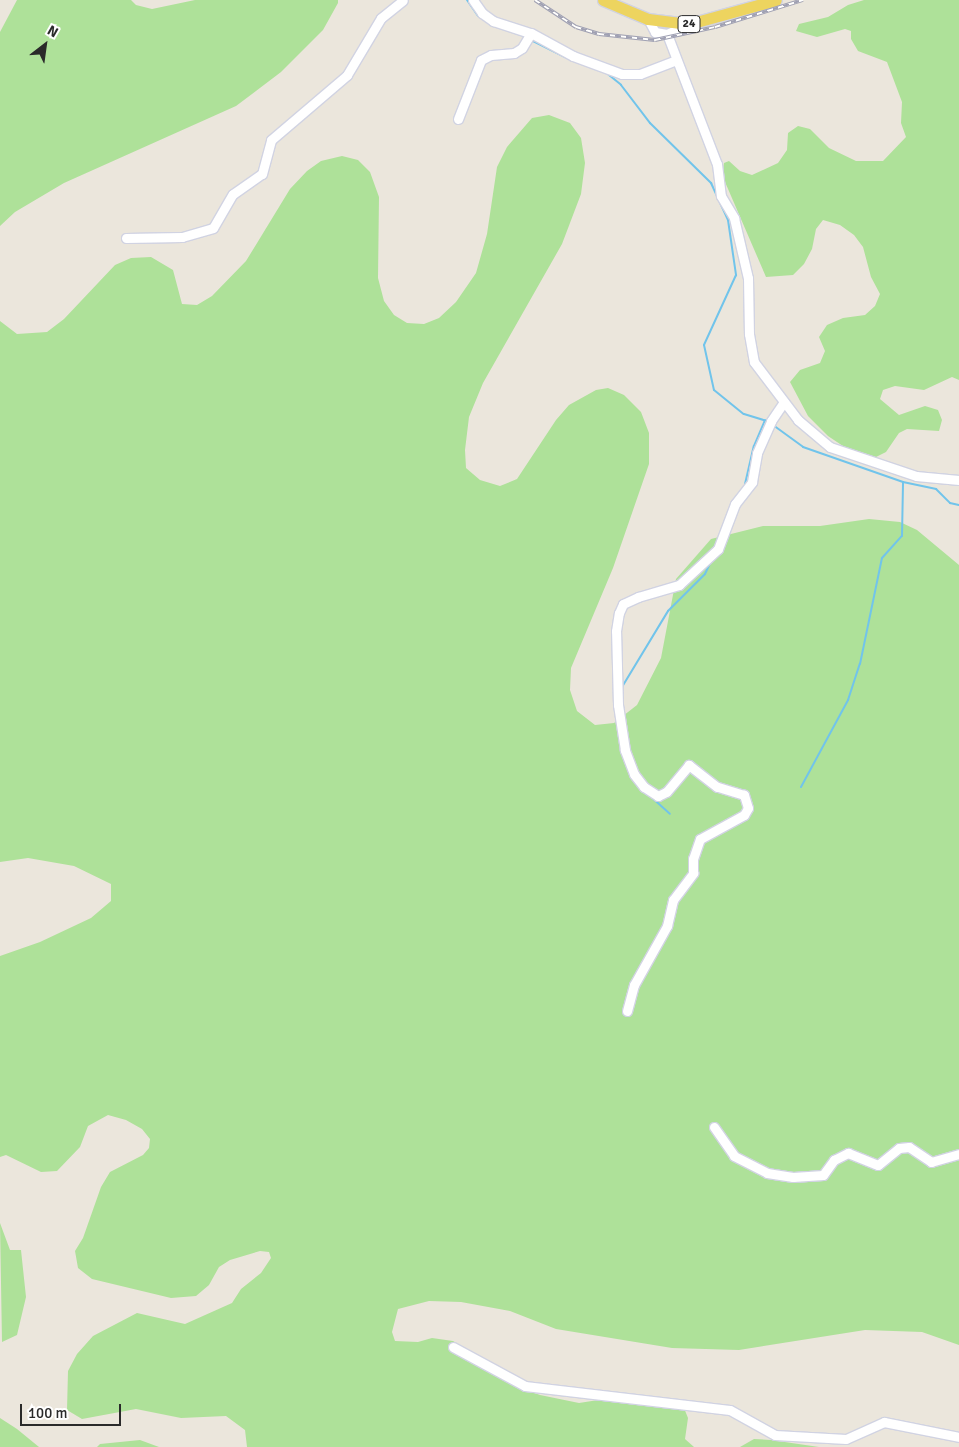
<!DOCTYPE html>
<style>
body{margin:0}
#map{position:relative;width:959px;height:1447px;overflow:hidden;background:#ebe6dc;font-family:Signika,sans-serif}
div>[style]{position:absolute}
.green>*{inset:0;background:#aee199}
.stream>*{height:2px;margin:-1px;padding:0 1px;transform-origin:1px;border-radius:1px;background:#71c4eb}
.roads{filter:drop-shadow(1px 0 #d1d3e2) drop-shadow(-1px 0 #d1d3e2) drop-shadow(0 1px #d1d3e2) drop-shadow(0 -1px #d1d3e2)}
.minor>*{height:9px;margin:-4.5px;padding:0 4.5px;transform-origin:4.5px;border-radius:4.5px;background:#fff}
.major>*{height:11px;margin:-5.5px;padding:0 5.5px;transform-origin:5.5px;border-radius:5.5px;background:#edd45f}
.rail>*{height:4px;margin-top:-2px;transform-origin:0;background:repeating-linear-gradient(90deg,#fff 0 5.5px,#9fa0b3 0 11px);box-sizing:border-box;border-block:1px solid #9fa0b3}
span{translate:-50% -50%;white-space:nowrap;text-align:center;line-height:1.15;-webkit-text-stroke:4.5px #fff;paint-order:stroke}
.shield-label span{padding:1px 4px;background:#fff;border:1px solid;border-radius:4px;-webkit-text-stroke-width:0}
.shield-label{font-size:12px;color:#2a2a2a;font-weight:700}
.north{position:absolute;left:20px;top:20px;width:50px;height:50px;-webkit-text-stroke:4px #fff;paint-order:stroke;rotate:30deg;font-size:14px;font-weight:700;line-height:20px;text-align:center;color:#2a2a2a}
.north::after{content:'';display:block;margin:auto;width:18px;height:22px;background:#2a2a2a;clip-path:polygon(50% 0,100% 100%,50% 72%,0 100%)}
.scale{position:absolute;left:20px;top:1404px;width:101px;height:22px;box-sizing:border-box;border:2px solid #2a2a2a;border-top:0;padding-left:6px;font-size:15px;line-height:18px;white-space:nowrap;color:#2a2a2a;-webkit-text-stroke:4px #fff;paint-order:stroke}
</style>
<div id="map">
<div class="green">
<div style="clip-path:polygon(17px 0,131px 0,136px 5px,152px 9px,195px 0,338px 0,338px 3px,323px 30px,281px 72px,236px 106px,64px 183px,15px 212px,0 226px,0 32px)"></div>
<div style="clip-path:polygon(864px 0,959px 0,959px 380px,952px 377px,924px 390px,895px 386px,883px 390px,880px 399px,899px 415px,925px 406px,938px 410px,942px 420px,939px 431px,907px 429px,899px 433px,886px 452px,874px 458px,846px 448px,828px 436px,808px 416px,790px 382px,800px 370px,820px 363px,825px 351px,819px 337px,827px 325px,843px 318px,865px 315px,875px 306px,880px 294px,871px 277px,863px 247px,854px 235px,840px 225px,823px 220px,816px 229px,812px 249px,804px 264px,793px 275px,766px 277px,722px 175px,724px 163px,729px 161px,740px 171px,752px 175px,778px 163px,787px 150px,788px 133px,798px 126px,810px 129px,829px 148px,856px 161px,883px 161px,906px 137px,901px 123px,902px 102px,887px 62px,858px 51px,851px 39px,851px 31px,845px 29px,817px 37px,796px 31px,799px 24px,828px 17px,848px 5px)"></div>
<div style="clip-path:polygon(549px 115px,570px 123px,581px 138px,585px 163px,581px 194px,562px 244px,483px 383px,469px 417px,465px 450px,466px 468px,480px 480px,500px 486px,517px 479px,556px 420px,569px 405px,596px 390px,608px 388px,624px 395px,641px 412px,649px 433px,649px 464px,613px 568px,571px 668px,570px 690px,577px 711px,595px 725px,614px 723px,637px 705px,661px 658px,676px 579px,711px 539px,763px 526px,820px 526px,869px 519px,900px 522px,917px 530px,959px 565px,959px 1345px,922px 1332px,865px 1330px,739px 1350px,672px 1348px,556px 1329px,510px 1311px,461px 1302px,429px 1301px,398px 1309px,392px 1332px,395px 1341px,418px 1342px,432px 1338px,453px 1341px,509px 1374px,523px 1389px,540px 1395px,579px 1403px,624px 1396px,684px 1408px,688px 1418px,685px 1439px,694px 1447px,247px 1447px,245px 1430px,226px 1416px,181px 1418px,136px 1409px,82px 1419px,67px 1410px,68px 1371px,77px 1354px,93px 1336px,137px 1313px,185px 1324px,232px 1303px,241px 1289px,261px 1273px,271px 1258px,269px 1252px,260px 1251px,230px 1260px,219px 1267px,209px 1285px,196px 1296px,171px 1298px,92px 1279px,78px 1268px,75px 1251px,83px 1238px,101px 1187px,110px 1172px,143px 1155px,149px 1148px,150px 1139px,142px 1129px,126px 1120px,108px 1115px,88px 1126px,80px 1147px,57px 1171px,41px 1172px,6px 1155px,0 1157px,0 956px,40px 942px,91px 918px,111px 901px,111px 884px,74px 866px,28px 858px,0 862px,0 321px,17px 334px,47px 332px,64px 319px,115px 265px,131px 258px,151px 257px,173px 270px,182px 304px,197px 305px,212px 296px,246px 261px,290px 189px,307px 171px,321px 161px,342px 156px,358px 160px,370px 172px,379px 197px,378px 278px,384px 301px,394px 315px,407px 323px,424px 324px,439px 318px,456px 302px,476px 273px,487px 234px,497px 167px,507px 147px,532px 118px)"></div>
<div style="clip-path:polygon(0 1223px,10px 1250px,21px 1250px,26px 1297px,17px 1335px,2px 1342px)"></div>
<div style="clip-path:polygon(0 1418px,17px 1429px,39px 1447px,0 1447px)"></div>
<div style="clip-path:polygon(754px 1439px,771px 1440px,819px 1447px,740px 1447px)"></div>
<div style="clip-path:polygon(140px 1440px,159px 1447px,97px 1447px,100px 1444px)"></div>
</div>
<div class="stream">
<div style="left:467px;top:0;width:19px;rotate:55deg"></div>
<div style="left:478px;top:16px;width:17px;rotate:33deg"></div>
<div style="left:492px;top:25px;width:34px;rotate:19deg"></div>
<div style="left:531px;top:40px;width:47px;rotate:26.6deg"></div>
<div style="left:604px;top:71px;width:22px;rotate:39deg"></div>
<div style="left:621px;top:85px;width:48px;rotate:52.7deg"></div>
<div style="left:650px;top:123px;width:86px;rotate:44.5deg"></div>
<div style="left:711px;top:183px;width:41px;rotate:65.3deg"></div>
<div style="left:728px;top:220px;width:56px;rotate:81.7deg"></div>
<div style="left:736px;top:275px;width:77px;rotate:114.6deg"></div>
<div style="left:704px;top:345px;width:46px;rotate:77.5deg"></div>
<div style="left:714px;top:390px;width:38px;rotate:39deg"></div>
<div style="left:744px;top:414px;width:24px;rotate:17deg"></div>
<div style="left:773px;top:425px;width:37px;rotate:36deg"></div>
<div style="left:803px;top:447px;width:106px;rotate:19.3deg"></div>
<div style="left:903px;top:482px;width:34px;rotate:12deg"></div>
<div style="left:936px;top:489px;width:20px;rotate:45deg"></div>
<div style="left:950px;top:503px;width:9px;rotate:13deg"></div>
<div style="left:745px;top:484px;width:39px;rotate:-77deg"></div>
<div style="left:754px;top:446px;width:28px;rotate:-67deg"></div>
<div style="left:622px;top:687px;width:89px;rotate:-58.8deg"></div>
<div style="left:668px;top:611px;width:52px;rotate:-45deg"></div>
<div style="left:705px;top:574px;width:14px;rotate:-65deg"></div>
<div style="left:801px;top:787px;width:99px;rotate:-61.6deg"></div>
<div style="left:848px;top:700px;width:38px;rotate:-72deg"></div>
<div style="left:860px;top:664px;width:108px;rotate:-78.3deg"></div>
<div style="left:882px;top:558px;width:30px;rotate:-48deg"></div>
<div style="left:902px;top:536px;width:54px;rotate:-88.9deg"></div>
<div style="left:649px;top:795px;width:28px;rotate:42deg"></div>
</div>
<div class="roads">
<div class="minor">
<div style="left:473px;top:0;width:16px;rotate:55deg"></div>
<div style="left:482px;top:13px;width:14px;rotate:36deg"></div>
<div style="left:493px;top:21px;width:40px;rotate:18deg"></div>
<div style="left:531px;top:33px;width:48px;rotate:28.7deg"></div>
<div style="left:573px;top:56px;width:52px;rotate:20.2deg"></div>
<div style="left:622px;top:74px;width:18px"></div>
<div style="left:640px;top:74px;width:39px;rotate:-21deg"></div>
<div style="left:648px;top:19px;width:15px;rotate:62deg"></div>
<div style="left:655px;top:32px;width:12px;rotate:9deg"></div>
<div style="left:689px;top:24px;width:24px;rotate:156deg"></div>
<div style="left:667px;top:34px;width:139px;rotate:69deg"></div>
<div style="left:717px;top:164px;width:32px;rotate:83deg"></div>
<div style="left:721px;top:196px;width:26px;rotate:59deg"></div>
<div style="left:734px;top:218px;width:62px;rotate:76.9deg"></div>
<div style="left:748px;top:278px;width:56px;rotate:89deg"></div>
<div style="left:749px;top:334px;width:28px;rotate:80deg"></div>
<div style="left:754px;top:362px;width:73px;rotate:52.8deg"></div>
<div style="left:798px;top:420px;width:42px;rotate:40.2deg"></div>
<div style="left:830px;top:447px;width:91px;rotate:18.6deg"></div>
<div style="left:916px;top:476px;width:43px;rotate:5.3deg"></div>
<div style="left:458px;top:119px;width:63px;rotate:-68.7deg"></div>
<div style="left:481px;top:60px;width:11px;rotate:-27deg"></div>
<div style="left:491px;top:55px;width:23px;rotate:-5deg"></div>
<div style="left:514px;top:53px;width:9px;rotate:-32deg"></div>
<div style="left:522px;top:48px;width:17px;rotate:-59deg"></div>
<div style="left:126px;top:238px;width:56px;rotate:-1deg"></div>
<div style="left:182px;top:237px;width:32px;rotate:-16deg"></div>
<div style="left:213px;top:228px;width:39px;rotate:-60deg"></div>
<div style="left:233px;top:194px;width:35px;rotate:-35deg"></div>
<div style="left:262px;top:174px;width:35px;rotate:-75deg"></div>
<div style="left:271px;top:140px;width:100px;rotate:-40.5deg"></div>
<div style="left:347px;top:75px;width:66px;rotate:-59.2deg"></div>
<div style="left:381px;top:18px;width:28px;rotate:-39deg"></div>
<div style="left:627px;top:1011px;width:27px;rotate:-75deg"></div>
<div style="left:634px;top:985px;width:68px;rotate:-60.8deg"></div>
<div style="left:667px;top:926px;width:27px;rotate:-77deg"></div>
<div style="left:673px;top:900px;width:34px;rotate:-53deg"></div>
<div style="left:693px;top:873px;width:14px;rotate:-90deg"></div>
<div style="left:693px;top:859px;width:21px;rotate:-71deg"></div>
<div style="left:700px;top:839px;width:50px;rotate:-28.6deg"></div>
<div style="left:744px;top:815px;width:8px;rotate:-60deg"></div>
<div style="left:748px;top:808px;width:14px;rotate:-107deg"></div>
<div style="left:744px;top:795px;width:28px;rotate:-163deg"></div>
<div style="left:717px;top:787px;width:36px;rotate:-142deg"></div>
<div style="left:689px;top:765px;width:35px;rotate:130deg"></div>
<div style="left:666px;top:792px;width:9px;rotate:153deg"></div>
<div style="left:658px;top:796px;width:17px;rotate:-147deg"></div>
<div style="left:644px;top:787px;width:16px;rotate:-128deg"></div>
<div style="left:634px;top:774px;width:26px;rotate:-111deg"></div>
<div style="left:625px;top:750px;width:46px;rotate:-98.8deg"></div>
<div style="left:618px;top:705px;width:74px;rotate:-91.5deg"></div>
<div style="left:616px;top:631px;width:18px;rotate:-81deg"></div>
<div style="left:619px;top:613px;width:10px;rotate:-66deg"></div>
<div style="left:623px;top:604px;width:17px;rotate:-25deg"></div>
<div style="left:638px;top:597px;width:43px;rotate:-16.3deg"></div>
<div style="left:679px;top:585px;width:53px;rotate:-42.7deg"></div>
<div style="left:718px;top:549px;width:48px;rotate:-69.3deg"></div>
<div style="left:735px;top:504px;width:28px;rotate:-52deg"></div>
<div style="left:752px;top:482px;width:29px;rotate:-80deg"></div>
<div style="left:757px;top:453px;width:35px;rotate:-66deg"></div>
<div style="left:771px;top:421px;width:23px;rotate:-56deg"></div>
<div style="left:714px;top:1127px;width:35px;rotate:55deg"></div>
<div style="left:734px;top:1156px;width:37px;rotate:27deg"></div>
<div style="left:767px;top:1173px;width:26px;rotate:9deg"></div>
<div style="left:793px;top:1177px;width:30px;rotate:-4deg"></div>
<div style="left:823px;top:1175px;width:19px;rotate:-54deg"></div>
<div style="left:834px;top:1160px;width:16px;rotate:-27deg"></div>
<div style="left:848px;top:1153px;width:32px;rotate:22deg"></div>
<div style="left:878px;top:1165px;width:27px;rotate:-39deg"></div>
<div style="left:899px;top:1148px;width:10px;rotate:-6deg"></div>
<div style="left:909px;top:1147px;width:27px;rotate:34deg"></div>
<div style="left:931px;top:1162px;width:29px;rotate:-16deg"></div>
<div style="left:453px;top:1347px;width:82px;rotate:28.4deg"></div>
<div style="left:525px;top:1386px;width:206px;rotate:6.7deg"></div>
<div style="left:730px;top:1410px;width:51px;rotate:29.1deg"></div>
<div style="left:775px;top:1435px;width:71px;rotate:3.2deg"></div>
<div style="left:846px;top:1439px;width:42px;rotate:-24.1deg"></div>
<div style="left:884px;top:1422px;width:76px;rotate:11.3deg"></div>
</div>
<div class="major">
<div style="left:603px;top:0;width:49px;rotate:22.9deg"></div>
<div style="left:648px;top:19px;width:41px;rotate:7deg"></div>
<div style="left:689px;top:24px;width:90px;rotate:-15.4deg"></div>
</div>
</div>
<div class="rail">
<div style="left:535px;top:0;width:49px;rotate:33.4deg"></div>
<div style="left:576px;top:27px;width:24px;rotate:17deg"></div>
<div style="left:599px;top:34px;width:56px;rotate:6.1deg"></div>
<div style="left:655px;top:40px;width:61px;rotate:-12.2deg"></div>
<div style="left:715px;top:27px;width:92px;rotate:-17.1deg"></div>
</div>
<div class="shield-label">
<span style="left:689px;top:24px">24</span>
</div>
<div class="north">N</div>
<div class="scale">100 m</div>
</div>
